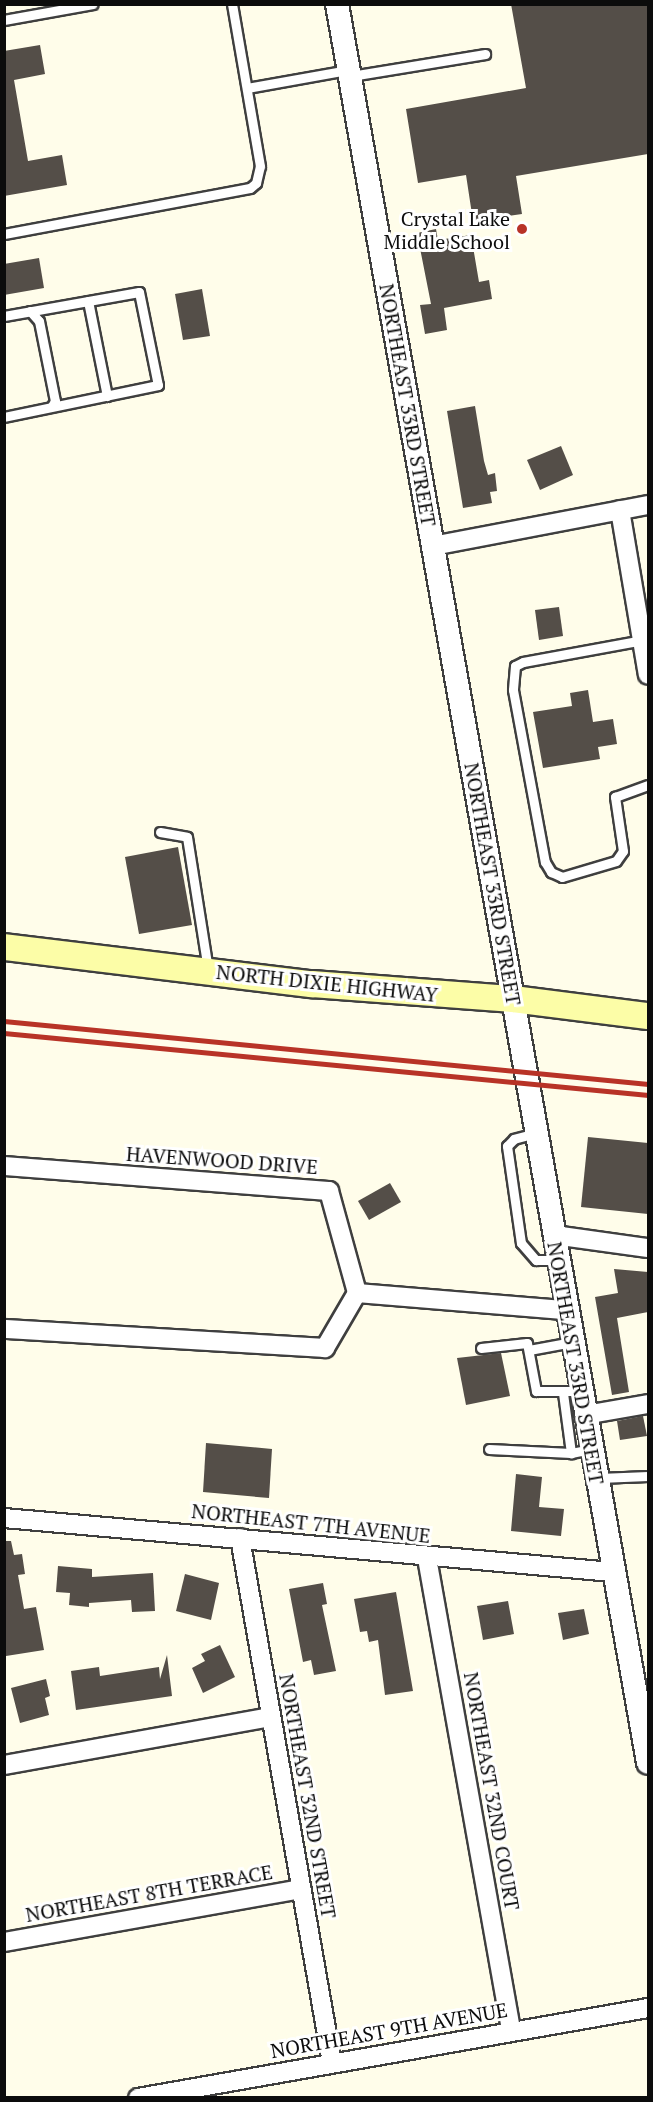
<!DOCTYPE html>
<style>
body{margin:0}
#map{position:relative;width:653px;height:2102px;overflow:hidden;background:#fffdea;font-family:"PT Serif",serif}
div>[style]{position:absolute}
.building>*{inset:0;background:#544e48}
.roads{filter:drop-shadow(2px 0 #3f3f3f) drop-shadow(-2px 0 #3f3f3f) drop-shadow(0 2px #3f3f3f) drop-shadow(0 -2px #3f3f3f)}
.service>*{height:9px;margin:-4.5px;padding:0 4.5px;transform-origin:4.5px;border-radius:4.5px;background:#fff}
.minor>*{height:18px;margin:-9px;padding:0 9px;transform-origin:9px;border-radius:9px;background:#fff}
.tertiary>*{height:22px;margin:-11px;padding:0 11px;transform-origin:11px;border-radius:11px;background:#fff}
.secondary>*{height:26px;margin:-13px;padding:0 13px;transform-origin:13px;border-radius:13px;background:#fcfda7}
.rail>*{height:4.5px;margin:-2.25px;padding:0 2.25px;transform-origin:2.25px;border-radius:2.25px;background:#b83327}
.dots>*{width:16px;height:16px;translate:-50% -50%;box-sizing:border-box;border:3px solid #fff;border-radius:50%}
span{translate:-50% -50%;white-space:nowrap;text-align:center;line-height:1.15;-webkit-text-stroke:6px #fff;paint-order:stroke}
.poi-label{font-size:20px;color:#0c0c0c}
.right{translate:-100% -50%;text-align:right}
.street-label{font-size:20px;color:#0c0c0c}
.frame{position:absolute;inset:0;border:6px solid #0c0c0c;pointer-events:none}
</style>
<div id="map">
<div class="building">
<div style="clip-path:polygon(511px 4px,648px 4px,648px 154px,516px 176px,522px 214px,473px 221px,466px 175px,418px 183px,406px 109px,526px 88px)"></div>
<div style="clip-path:polygon(40px 45px,45px 74px,14px 80px,28px 161px,62px 155px,67px 185px,4px 196px,4px 51px)"></div>
<div style="clip-path:polygon(436px 229px,438px 240px,471px 235px,479px 282px,489px 280px,492px 299px,444px 308px,447px 330px,425px 334px,420px 305px,431px 304px,417px 233px)"></div>
<div style="clip-path:polygon(39px 258px,44px 288px,4px 295px,4px 264px)"></div>
<div style="clip-path:polygon(202px 289px,210px 336px,183px 340px,175px 294px)"></div>
<div style="clip-path:polygon(475px 406px,484px 461px,488px 475px,495px 473px,497px 491px,490px 492px,492px 503px,463px 508px,447px 411px)"></div>
<div style="clip-path:polygon(561px 446px,573px 475px,540px 490px,527px 460px)"></div>
<div style="clip-path:polygon(559px 607px,563px 636px,539px 640px,535px 610px)"></div>
<div style="clip-path:polygon(588px 690px,593px 722px,613px 719px,617px 744px,598px 747px,600px 759px,543px 768px,533px 712px,572px 706px,570px 693px)"></div>
<div style="clip-path:polygon(178px 847px,192px 925px,139px 934px,125px 857px)"></div>
<div style="clip-path:polygon(588px 1137px,648px 1143px,648px 1214px,581px 1207px)"></div>
<div style="clip-path:polygon(390px 1183px,401px 1202px,369px 1220px,358px 1201px)"></div>
<div style="clip-path:polygon(614px 1269px,648px 1272px,648px 1312px,617px 1318px,629px 1392px,612px 1395px,595px 1297px,618px 1293px)"></div>
<div style="clip-path:polygon(501px 1353px,510px 1396px,466px 1405px,457px 1358px)"></div>
<div style="clip-path:polygon(643px 1416px,647px 1436px,620px 1440px,617px 1421px)"></div>
<div style="clip-path:polygon(206px 1443px,272px 1449px,269px 1498px,203px 1492px)"></div>
<div style="clip-path:polygon(516px 1474px,542px 1477px,539px 1507px,564px 1509px,561px 1536px,511px 1531px)"></div>
<div style="clip-path:polygon(4px 1541px,11px 1541px,14px 1555px,22px 1554px,25px 1574px,18px 1575px,24px 1609px,36px 1607px,44px 1650px,6px 1656px)"></div>
<div style="clip-path:polygon(58px 1566px,92px 1569px,92px 1577px,153px 1573px,155px 1611px,132px 1612px,131px 1600px,89px 1603px,89px 1607px,69px 1605px,70px 1593px,56px 1592px)"></div>
<div style="clip-path:polygon(185px 1574px,219px 1583px,211px 1620px,176px 1611px)"></div>
<div style="clip-path:polygon(323px 1583px,327px 1604px,322px 1605px,336px 1671px,314px 1675px,311px 1660px,303px 1662px,289px 1589px)"></div>
<div style="clip-path:polygon(396px 1592px,413px 1691px,385px 1695px,378px 1640px,369px 1642px,367px 1631px,360px 1632px,354px 1599px)"></div>
<div style="clip-path:polygon(508px 1601px,514px 1634px,483px 1640px,477px 1606px)"></div>
<div style="clip-path:polygon(584px 1609px,589px 1634px,563px 1640px,558px 1613px)"></div>
<div style="clip-path:polygon(220px 1645px,235px 1677px,203px 1693px,192px 1668px,205px 1661px,201px 1654px)"></div>
<div style="clip-path:polygon(167px 1655px,172px 1696px,76px 1710px,71px 1671px,99px 1667px,100px 1676px,159px 1667px,160px 1679px)"></div>
<div style="clip-path:polygon(46px 1679px,50px 1696px,45px 1698px,49px 1715px,20px 1723px,11px 1688px)"></div>
</div>
<div class="roads">
<div class="service">
<div style="left:4px;top:20px;width:90px;rotate:-10.2deg"></div>
<div style="left:351px;top:76px;width:136px;rotate:-9.3deg"></div>
<div style="left:247px;top:88px;width:103px;rotate:-10.1deg"></div>
<div style="left:4px;top:234px;width:250px;rotate:-10.6deg"></div>
<div style="left:250px;top:188px;width:8px;rotate:-40deg"></div>
<div style="left:256px;top:183px;width:17px;rotate:-77deg"></div>
<div style="left:260px;top:166px;width:164px;rotate:-99.8deg"></div>
<div style="left:88px;top:301px;width:97px;rotate:78.7deg"></div>
<div style="left:30px;top:311px;width:13px;rotate:48deg"></div>
<div style="left:39px;top:321px;width:82px;rotate:78.7deg"></div>
<div style="left:55px;top:401px;width:6px;rotate:121deg"></div>
<div style="left:4px;top:316px;width:137px;rotate:-10.1deg"></div>
<div style="left:139px;top:292px;width:95px;rotate:78.5deg"></div>
<div style="left:158px;top:385px;width:157px;rotate:168.3deg"></div>
<div style="left:643px;top:640px;width:122px;rotate:169.6deg"></div>
<div style="left:523px;top:662px;width:9px;rotate:153deg"></div>
<div style="left:515px;top:666px;width:24px;rotate:95deg"></div>
<div style="left:513px;top:690px;width:175px;rotate:79.5deg"></div>
<div style="left:545px;top:862px;width:12px;rotate:59deg"></div>
<div style="left:551px;top:872px;width:12px;rotate:24deg"></div>
<div style="left:562px;top:877px;width:56px;rotate:-16.5deg"></div>
<div style="left:616px;top:861px;width:12px;rotate:-55deg"></div>
<div style="left:623px;top:851px;width:55px;rotate:-98.4deg"></div>
<div style="left:615px;top:797px;width:35px;rotate:-20deg"></div>
<div style="left:160px;top:832px;width:27px;rotate:10deg"></div>
<div style="left:187px;top:837px;width:134px;rotate:81deg"></div>
<div style="left:536px;top:1133px;width:23px;rotate:165deg"></div>
<div style="left:514px;top:1139px;width:10px;rotate:135deg"></div>
<div style="left:507px;top:1146px;width:98px;rotate:81.8deg"></div>
<div style="left:521px;top:1243px;width:23px;rotate:49deg"></div>
<div style="left:536px;top:1260px;width:22px"></div>
<div style="left:481px;top:1348px;width:46px;rotate:-6.2deg"></div>
<div style="left:527px;top:1343px;width:49px;rotate:79.4deg"></div>
<div style="left:536px;top:1391px;width:45px"></div>
<div style="left:529px;top:1350px;width:44px;rotate:-10.5deg"></div>
<div style="left:563px;top:1393px;width:61px;rotate:82.4deg"></div>
<div style="left:571px;top:1453px;width:20px;rotate:-11deg"></div>
<div style="left:489px;top:1449px;width:82px;rotate:2.8deg"></div>
<div style="left:599px;top:1478px;width:49px;rotate:-2.3deg"></div>
</div>
<div class="minor">
<div style="left:620px;top:510px;width:167px;rotate:80.4deg"></div>
<div style="left:433px;top:546px;width:219px;rotate:-10.8deg"></div>
<div style="left:4px;top:1166px;width:326px;rotate:4.4deg"></div>
<div style="left:329px;top:1191px;width:106px;rotate:74.6deg"></div>
<div style="left:357px;top:1293px;width:64px;rotate:120.2deg"></div>
<div style="left:325px;top:1348px;width:322px;rotate:-176.6deg"></div>
<div style="left:554px;top:1235px;width:95px;rotate:7.9deg"></div>
<div style="left:357px;top:1293px;width:210px;rotate:4.7deg"></div>
<div style="left:585px;top:1415px;width:64px;rotate:-9.9deg"></div>
<div style="left:4px;top:1518px;width:611px;rotate:5.07deg"></div>
<div style="left:240px;top:1538px;width:533px;rotate:80.06deg"></div>
<div style="left:427px;top:1558px;width:480px;rotate:79.9deg"></div>
<div style="left:4px;top:1765px;width:271px;rotate:-10.2deg"></div>
<div style="left:4px;top:1942px;width:302px;rotate:-10.1deg"></div>
<div style="left:138px;top:2098px;width:518px;rotate:-10.01deg"></div>
</div>
<div class="tertiary">
<div style="left:337px;top:4px;width:1786px;rotate:79.97deg"></div>
</div>
<div class="secondary">
<div style="left:4px;top:947px;width:310px;rotate:6.9deg"></div>
<div style="left:312px;top:984px;width:202px;rotate:4.3deg"></div>
<div style="left:513px;top:999px;width:136px;rotate:7.2deg"></div>
</div>
</div>
<div class="rail">
<div style="left:4px;top:1021px;width:647px;rotate:5.59deg"></div>
<div style="left:4px;top:1033px;width:647px;rotate:5.5deg"></div>
</div>
<div class="dots">
<div style="left:522px;top:229px;background:#b83327"></div>
</div>
<div class="poi-label">
<span class="right" style="left:510px;top:230px">Crystal Lake<br>Middle School</span>
</div>
<div class="street-label">
<span style="left:408px;top:405px;rotate:80deg">NORTHEAST 33RD STREET</span>
<span style="left:493px;top:884px;rotate:80deg">NORTHEAST 33RD STREET</span>
<span style="left:327px;top:983px;rotate:6deg">NORTH DIXIE HIGHWAY</span>
<span style="left:222px;top:1160px;rotate:4deg">HAVENWOOD DRIVE</span>
<span style="left:576px;top:1363px;rotate:80deg">NORTHEAST 33RD STREET</span>
<span style="left:311px;top:1523px;rotate:6deg">NORTHEAST 7TH AVENUE</span>
<span style="left:492px;top:1791px;rotate:80deg">NORTHEAST 32ND COURT</span>
<span style="left:308px;top:1796px;rotate:80deg">NORTHEAST 32ND STREET</span>
<span style="left:149px;top:1893px;rotate:-10deg">NORTHEAST 8TH TERRACE</span>
<span style="left:389px;top:2030px;rotate:-10deg">NORTHEAST 9TH AVENUE</span>
</div>
<div class="frame"></div>
</div>
